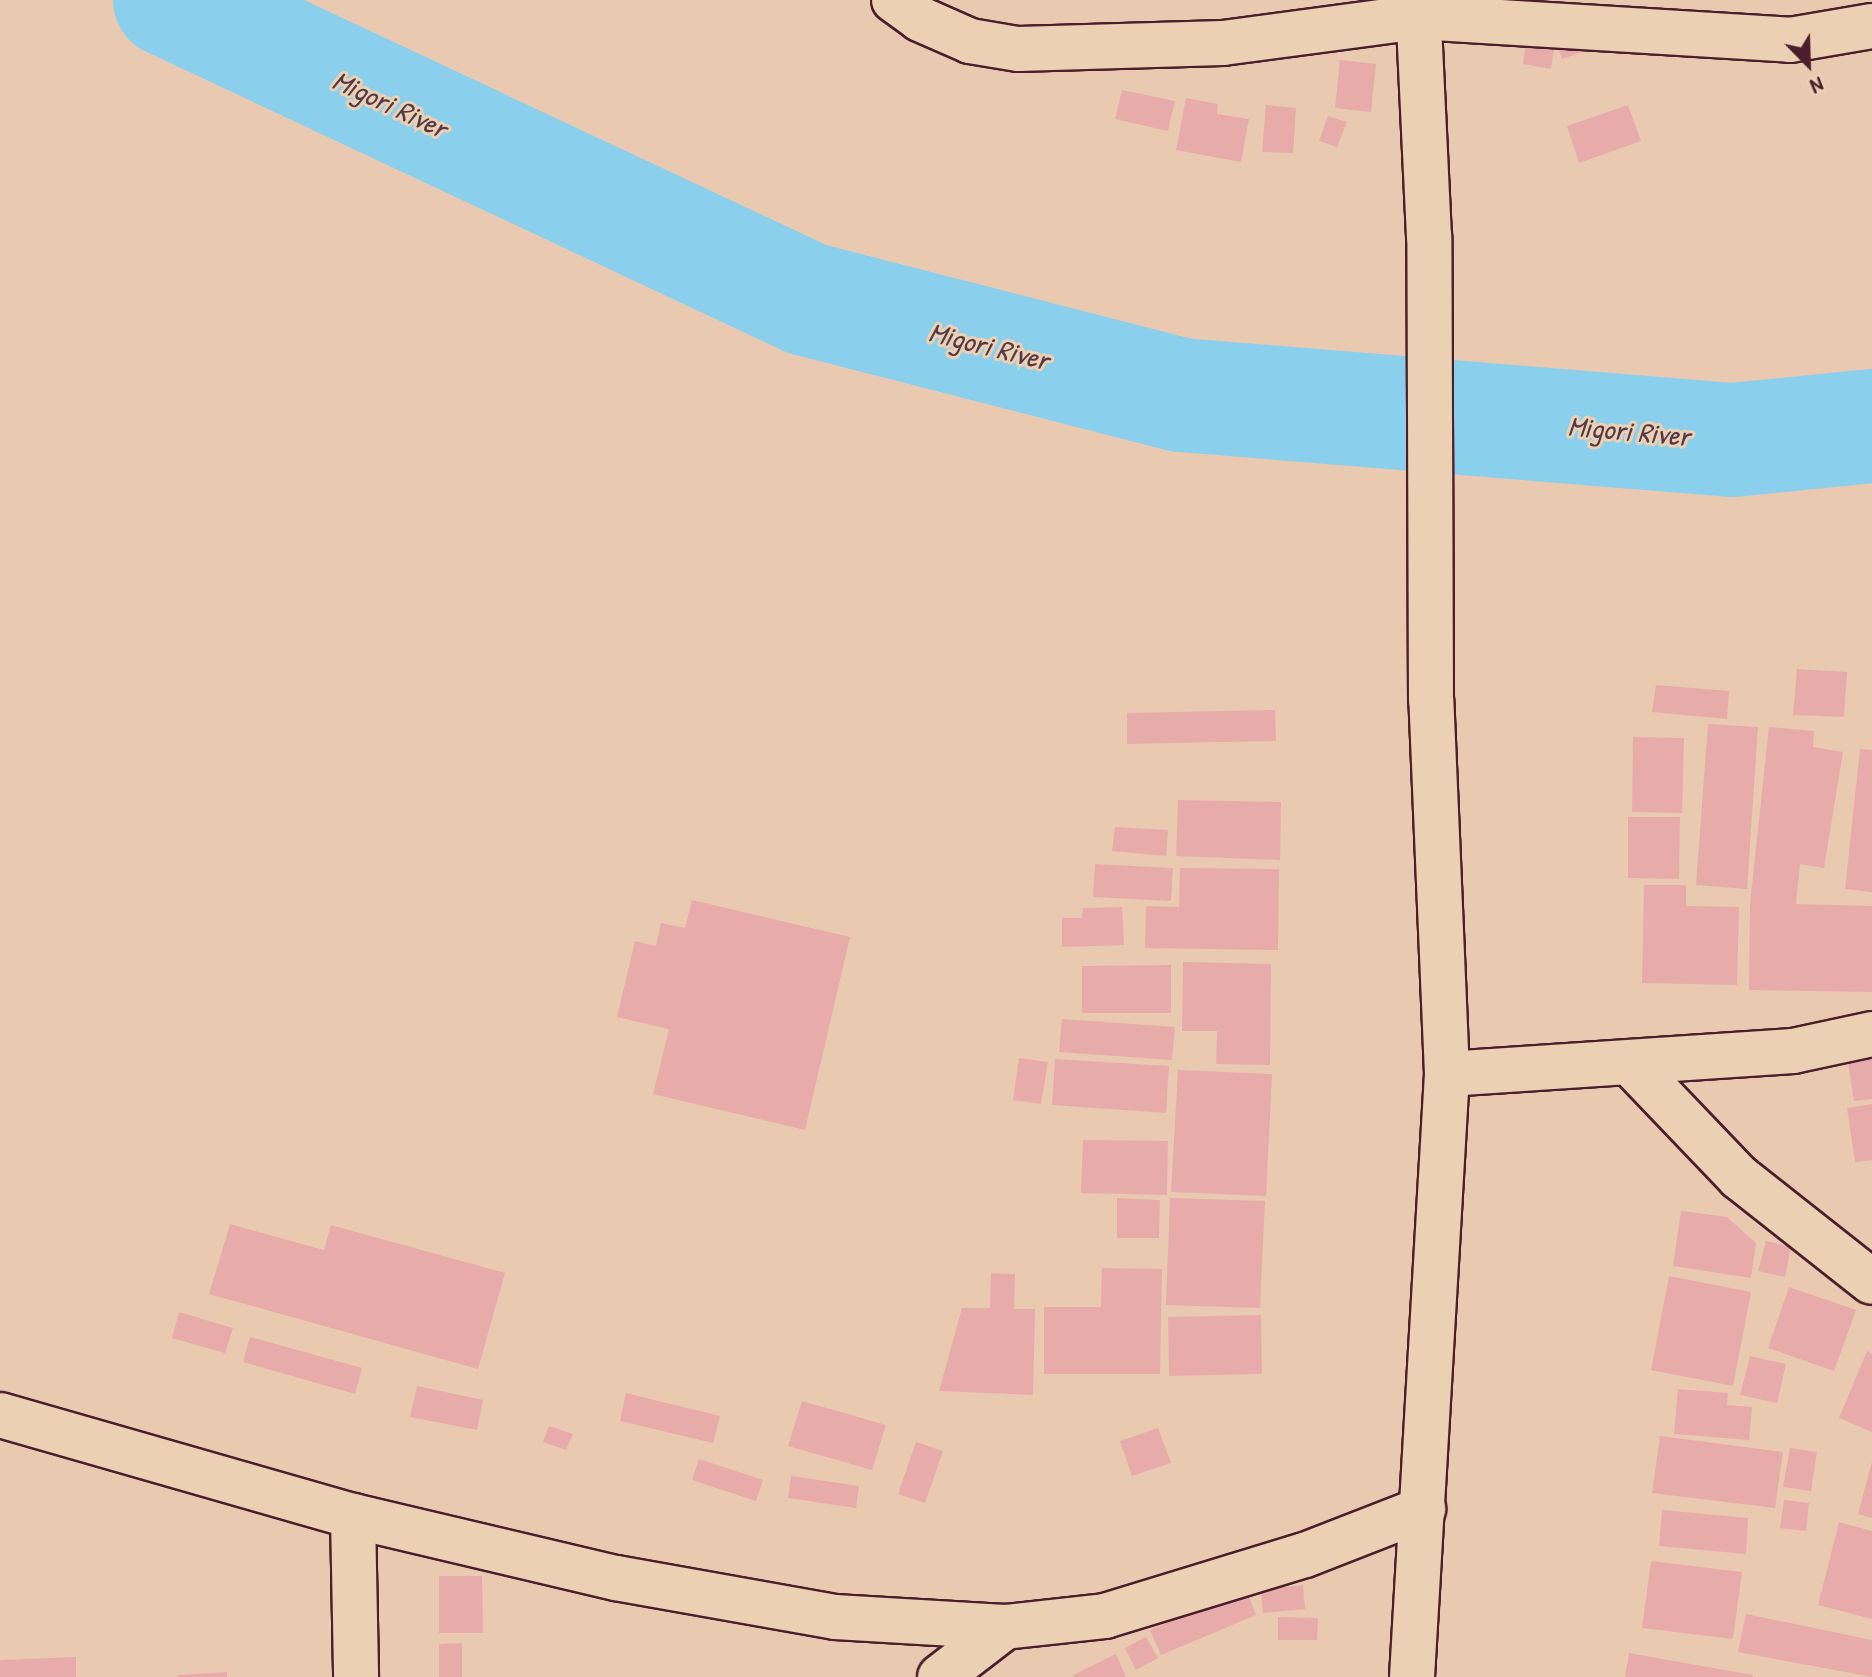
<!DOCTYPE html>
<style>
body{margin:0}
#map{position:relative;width:1872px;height:1677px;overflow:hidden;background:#eac9b1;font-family:"Patrick Hand",sans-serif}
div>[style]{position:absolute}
.river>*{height:114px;margin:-57px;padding:0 57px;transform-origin:57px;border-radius:57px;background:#8ad0ec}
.building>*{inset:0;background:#e7acaa}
.roads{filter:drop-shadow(2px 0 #4a1f2b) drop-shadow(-2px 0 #4a1f2b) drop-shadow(0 2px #4a1f2b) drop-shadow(0 -2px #4a1f2b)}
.minor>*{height:44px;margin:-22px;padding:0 22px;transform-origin:22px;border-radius:22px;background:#ebd0b3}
.highway>*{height:44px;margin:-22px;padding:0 22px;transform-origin:22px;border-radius:22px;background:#ebd0b3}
span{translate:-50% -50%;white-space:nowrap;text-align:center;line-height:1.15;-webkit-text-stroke:6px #ebd0b3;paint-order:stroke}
.water-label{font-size:28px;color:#543a48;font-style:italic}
.north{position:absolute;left:1768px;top:24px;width:80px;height:80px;-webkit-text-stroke:6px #ebd0b3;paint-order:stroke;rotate:157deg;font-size:22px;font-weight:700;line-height:32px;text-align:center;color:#4a1f2b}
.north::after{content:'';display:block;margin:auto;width:28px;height:36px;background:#4a1f2b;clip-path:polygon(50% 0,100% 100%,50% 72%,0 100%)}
</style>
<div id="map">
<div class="river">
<div style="left:170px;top:0;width:704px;rotate:25.14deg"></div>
<div style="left:807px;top:299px;width:387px;rotate:14.4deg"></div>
<div style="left:1182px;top:395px;width:552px;rotate:4.68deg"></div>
<div style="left:1732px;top:440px;width:141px;rotate:-5.7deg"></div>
</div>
<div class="building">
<div style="clip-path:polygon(1578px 34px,1585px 51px,1562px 59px,1556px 42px)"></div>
<div style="clip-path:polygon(1526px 43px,1554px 49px,1551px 69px,1523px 64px)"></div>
<div style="clip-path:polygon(1340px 60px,1376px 64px,1371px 112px,1335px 108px)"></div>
<div style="clip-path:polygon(1122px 90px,1175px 101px,1168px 131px,1115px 119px)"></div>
<div style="clip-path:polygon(1186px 98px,1218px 104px,1217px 114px,1249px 119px,1241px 162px,1176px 150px)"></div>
<div style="clip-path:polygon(1266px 105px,1296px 108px,1293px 153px,1262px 152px)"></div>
<div style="clip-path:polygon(1628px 105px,1641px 141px,1579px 163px,1567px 126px)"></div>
<div style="clip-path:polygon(1328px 116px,1347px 122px,1337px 147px,1319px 141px)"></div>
<div style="clip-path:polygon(1797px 669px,1847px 672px,1844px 717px,1793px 715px)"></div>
<div style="clip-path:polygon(1656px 685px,1729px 691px,1727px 719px,1652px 712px)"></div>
<div style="clip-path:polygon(1275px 710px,1276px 741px,1127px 744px,1127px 713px)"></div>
<div style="clip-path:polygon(1708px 724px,1758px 727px,1747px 889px,1696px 885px)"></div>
<div style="clip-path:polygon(1769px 727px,1814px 731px,1813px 747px,1843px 752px,1824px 868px,1800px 864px,1796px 904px,1872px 906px,1872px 992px,1749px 990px,1750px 904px)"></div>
<div style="clip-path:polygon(1633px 737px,1684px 738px,1682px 813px,1632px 812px)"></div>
<div style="clip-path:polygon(1860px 749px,1872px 750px,1872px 892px,1845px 889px)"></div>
<div style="clip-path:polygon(1178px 800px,1281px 802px,1280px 860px,1176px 856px)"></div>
<div style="clip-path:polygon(1628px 817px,1680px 817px,1679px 879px,1628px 878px)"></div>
<div style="clip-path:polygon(1115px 827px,1168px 830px,1166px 856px,1112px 851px)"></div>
<div style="clip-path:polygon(1095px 864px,1173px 868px,1171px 901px,1093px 897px)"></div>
<div style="clip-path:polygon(1180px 868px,1279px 869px,1278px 950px,1145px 948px,1146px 906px,1179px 907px)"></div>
<div style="clip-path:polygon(1644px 885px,1686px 885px,1686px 906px,1739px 907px,1737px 985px,1642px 983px)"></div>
<div style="clip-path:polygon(692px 900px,850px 937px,805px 1130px,653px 1094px,669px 1029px,617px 1017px,635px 941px,656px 946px,661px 923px,685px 928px)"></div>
<div style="clip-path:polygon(1122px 907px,1124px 945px,1062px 947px,1062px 918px,1082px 918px,1083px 908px)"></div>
<div style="clip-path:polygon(1183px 962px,1271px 964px,1270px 1065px,1216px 1064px,1217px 1031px,1182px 1031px)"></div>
<div style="clip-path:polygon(1171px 965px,1171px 1013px,1082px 1013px,1082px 966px)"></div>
<div style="clip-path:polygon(1062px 1019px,1175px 1027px,1172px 1060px,1059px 1052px)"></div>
<div style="clip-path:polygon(1019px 1058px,1048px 1062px,1041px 1104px,1013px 1100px)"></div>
<div style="clip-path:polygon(1055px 1059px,1169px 1066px,1166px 1113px,1052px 1105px)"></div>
<div style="clip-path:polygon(1872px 1059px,1872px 1099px,1854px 1101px,1848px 1063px)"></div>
<div style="clip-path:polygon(1178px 1070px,1272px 1074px,1266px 1196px,1171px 1192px)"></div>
<div style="clip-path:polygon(1872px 1104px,1872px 1160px,1855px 1162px,1847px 1108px)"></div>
<div style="clip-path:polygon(1083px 1140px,1168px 1141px,1167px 1195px,1081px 1193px)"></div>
<div style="clip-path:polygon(1117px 1198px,1160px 1200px,1159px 1238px,1117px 1238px)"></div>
<div style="clip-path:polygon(1170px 1198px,1265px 1201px,1260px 1308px,1166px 1305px)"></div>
<div style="clip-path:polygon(1681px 1211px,1727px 1217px,1756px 1243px,1751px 1278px,1673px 1266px)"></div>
<div style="clip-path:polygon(230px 1224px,324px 1250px,331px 1225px,505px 1273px,478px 1369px,209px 1294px)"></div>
<div style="clip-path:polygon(1766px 1241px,1791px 1247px,1785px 1277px,1758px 1271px)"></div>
<div style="clip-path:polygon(1102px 1268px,1162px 1269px,1160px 1374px,1044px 1374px,1044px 1307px,1101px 1307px)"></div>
<div style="clip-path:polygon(991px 1273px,1015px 1274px,1014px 1309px,1035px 1309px,1033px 1395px,939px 1391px,962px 1308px,990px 1308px)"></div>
<div style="clip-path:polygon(1669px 1276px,1751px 1292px,1733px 1386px,1651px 1370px)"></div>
<div style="clip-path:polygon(1789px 1287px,1856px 1310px,1834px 1371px,1768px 1348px)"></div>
<div style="clip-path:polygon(179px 1312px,233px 1328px,225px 1353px,172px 1338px)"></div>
<div style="clip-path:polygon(1261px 1315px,1262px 1374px,1169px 1376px,1168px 1317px)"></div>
<div style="clip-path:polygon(250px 1337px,362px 1368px,355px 1394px,243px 1362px)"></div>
<div style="clip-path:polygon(1867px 1351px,1872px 1354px,1872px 1432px,1839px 1418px)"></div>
<div style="clip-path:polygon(1750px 1356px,1786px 1364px,1777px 1403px,1740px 1395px)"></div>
<div style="clip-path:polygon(417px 1386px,483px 1400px,477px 1430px,410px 1417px)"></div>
<div style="clip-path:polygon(1678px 1389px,1728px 1393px,1727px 1405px,1752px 1407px,1749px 1440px,1674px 1434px)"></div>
<div style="clip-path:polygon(626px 1393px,720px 1416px,713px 1443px,620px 1421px)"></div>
<div style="clip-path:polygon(802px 1401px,886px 1425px,872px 1470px,788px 1446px)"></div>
<div style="clip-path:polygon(549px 1426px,573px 1434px,566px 1450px,543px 1442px)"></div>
<div style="clip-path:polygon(1158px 1428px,1171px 1463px,1132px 1476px,1120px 1441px)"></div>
<div style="clip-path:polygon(1660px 1436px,1783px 1452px,1775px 1508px,1652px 1493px)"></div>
<div style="clip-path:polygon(916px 1442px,943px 1451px,925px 1503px,898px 1494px)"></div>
<div style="clip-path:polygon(1790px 1448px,1817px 1452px,1811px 1491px,1783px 1487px)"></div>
<div style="clip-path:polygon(699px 1459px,763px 1480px,756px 1501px,692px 1480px)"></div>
<div style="clip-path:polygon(1872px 1462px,1872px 1518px,1858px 1514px)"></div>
<div style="clip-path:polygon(791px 1476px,859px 1486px,856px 1508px,788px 1498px)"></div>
<div style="clip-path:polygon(1784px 1500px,1809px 1503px,1806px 1531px,1780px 1528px)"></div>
<div style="clip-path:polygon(1662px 1510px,1748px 1518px,1746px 1554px,1659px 1546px)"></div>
<div style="clip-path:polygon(1839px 1522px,1872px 1531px,1872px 1619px,1818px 1605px)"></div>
<div style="clip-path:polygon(1651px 1561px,1742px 1572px,1733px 1639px,1642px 1628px)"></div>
<div style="clip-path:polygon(439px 1576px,482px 1576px,483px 1633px,439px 1633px)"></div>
<div style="clip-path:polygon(1303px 1585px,1305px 1609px,1263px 1613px,1261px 1589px)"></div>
<div style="clip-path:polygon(1246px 1590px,1256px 1615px,1161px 1655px,1150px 1630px)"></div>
<div style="clip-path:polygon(1746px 1614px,1872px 1640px,1872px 1677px,1738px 1652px)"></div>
<div style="clip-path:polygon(1278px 1617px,1318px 1618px,1317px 1640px,1278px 1640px)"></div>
<div style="clip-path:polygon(1146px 1637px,1158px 1658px,1136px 1670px,1125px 1648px)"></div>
<div style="clip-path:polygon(462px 1643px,462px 1677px,439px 1677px,439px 1644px)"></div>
<div style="clip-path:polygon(1629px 1653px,1753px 1675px,1753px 1677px,1625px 1677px)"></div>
<div style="clip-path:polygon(1116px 1654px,1126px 1677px,1074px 1677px,1073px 1675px)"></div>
<div style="clip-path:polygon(76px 1657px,76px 1677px,0 1677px,0 1660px)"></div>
<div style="clip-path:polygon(227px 1672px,227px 1677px,178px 1677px,178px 1675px)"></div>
</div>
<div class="roads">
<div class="minor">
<div style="left:894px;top:0;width:32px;rotate:36deg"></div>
<div style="left:920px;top:19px;width:55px;rotate:23.7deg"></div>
<div style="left:970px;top:41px;width:49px;rotate:9.5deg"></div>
<div style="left:1018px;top:49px;width:205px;rotate:-1.7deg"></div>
<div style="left:1223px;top:43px;width:197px;rotate:-7.6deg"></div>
<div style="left:1418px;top:17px;width:373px;rotate:3.5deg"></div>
<div style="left:1790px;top:40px;width:83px;rotate:-9.7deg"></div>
<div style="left:1630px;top:1063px;width:158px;rotate:46.3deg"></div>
<div style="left:1739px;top:1177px;width:169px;rotate:38.3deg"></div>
<div style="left:1447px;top:1074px;width:347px;rotate:-3.8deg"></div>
<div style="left:1793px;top:1051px;width:81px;rotate:-12.1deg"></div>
<div style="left:0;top:1415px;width:367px;rotate:16deg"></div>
<div style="left:353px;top:1516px;width:270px;rotate:13.3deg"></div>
<div style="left:616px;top:1578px;width:222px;rotate:10.1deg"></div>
<div style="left:835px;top:1617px;width:170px;rotate:3.4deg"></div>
<div style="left:1005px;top:1627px;width:101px;rotate:-6.3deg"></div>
<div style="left:1105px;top:1616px;width:209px;rotate:-17deg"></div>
<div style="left:1305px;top:1555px;width:127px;rotate:-21.3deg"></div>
<div style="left:353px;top:1516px;width:161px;rotate:88.9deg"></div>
<div style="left:940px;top:1677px;width:82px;rotate:-37.6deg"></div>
</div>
<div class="highway">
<div style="left:1412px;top:1677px;width:604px;rotate:-86.68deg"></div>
<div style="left:1447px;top:1074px;width:374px;rotate:-92.4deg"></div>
<div style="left:1431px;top:700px;width:463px;rotate:-90.2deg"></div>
<div style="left:1429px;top:237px;width:237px;rotate:-92.7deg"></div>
</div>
</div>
<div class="water-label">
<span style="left:390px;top:104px;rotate:25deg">Migori River</span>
<span style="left:989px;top:346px;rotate:14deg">Migori River</span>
<span style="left:1629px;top:431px;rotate:5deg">Migori River</span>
</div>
<div class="north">N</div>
</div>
